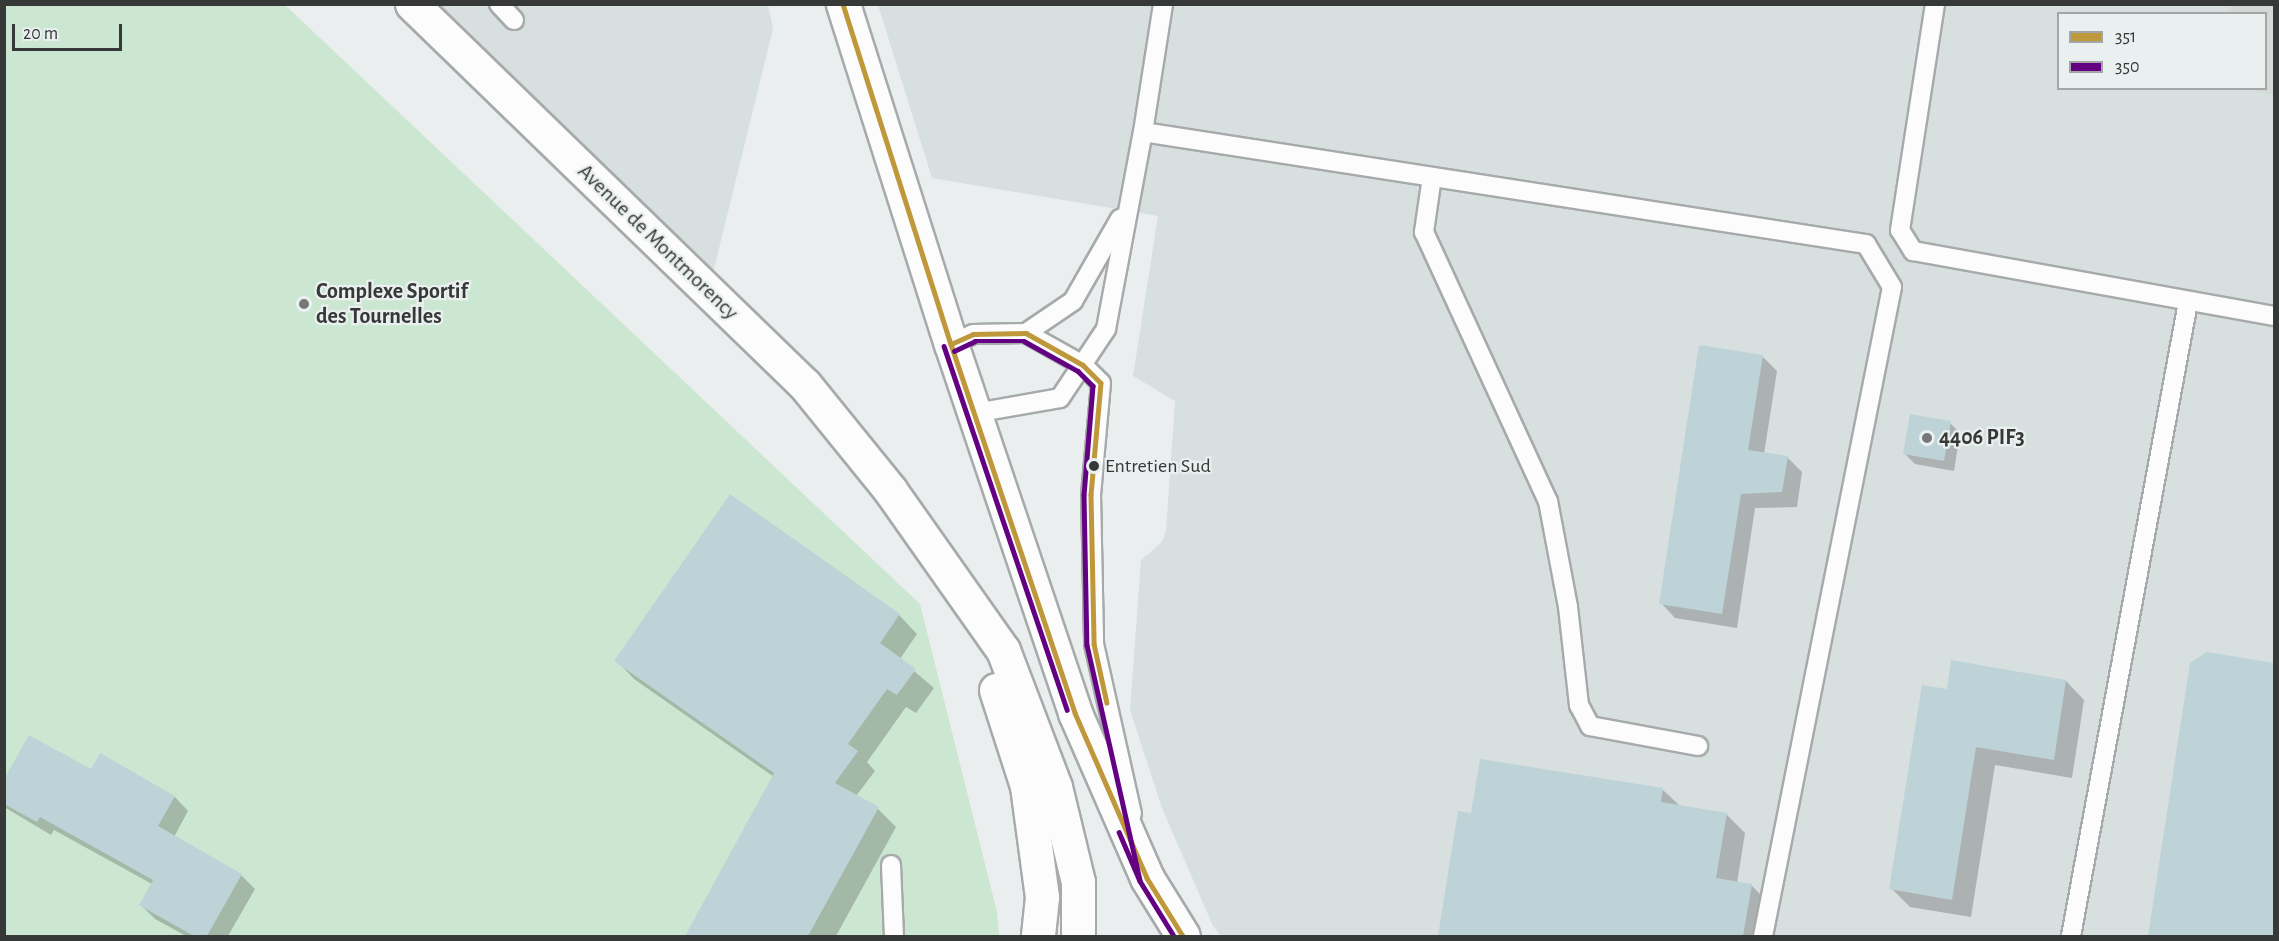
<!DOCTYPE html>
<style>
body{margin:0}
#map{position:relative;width:2279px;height:941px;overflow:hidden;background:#ebeeee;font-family:"Alegreya Sans",sans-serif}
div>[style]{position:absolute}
.built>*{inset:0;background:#d7dfdf}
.green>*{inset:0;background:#cce7d1}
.shadow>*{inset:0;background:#0003}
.taxiway>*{height:99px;margin:-49.5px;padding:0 49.5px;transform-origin:49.5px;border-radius:49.5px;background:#d6d8d8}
.building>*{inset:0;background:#bed3d7}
.roads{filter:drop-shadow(2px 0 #a7aaaa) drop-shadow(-2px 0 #a7aaaa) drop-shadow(0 2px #a7aaaa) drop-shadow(0 -2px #a7aaaa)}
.service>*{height:18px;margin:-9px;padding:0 9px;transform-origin:9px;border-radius:9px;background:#fcfcfc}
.minor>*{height:33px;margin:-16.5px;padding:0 16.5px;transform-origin:16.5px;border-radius:16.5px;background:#fcfcfc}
.secondary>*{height:33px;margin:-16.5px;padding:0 16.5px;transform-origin:16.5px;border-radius:16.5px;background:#fcfcfc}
.bus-1>*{height:4.5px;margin:-2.25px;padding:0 2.25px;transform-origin:2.25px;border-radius:2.25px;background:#be983a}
.bus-2>*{height:4.5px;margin:-2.25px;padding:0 2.25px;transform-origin:2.25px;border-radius:2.25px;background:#640082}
.dots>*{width:16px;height:16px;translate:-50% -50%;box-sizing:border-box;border:3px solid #eaefef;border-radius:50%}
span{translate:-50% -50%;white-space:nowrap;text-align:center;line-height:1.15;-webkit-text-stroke:4.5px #eaefef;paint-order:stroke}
.bus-label{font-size:20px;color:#373838}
.left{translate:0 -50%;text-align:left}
.street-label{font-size:22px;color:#373838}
.poi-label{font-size:22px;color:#373838;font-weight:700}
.frame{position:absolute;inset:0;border:6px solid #373838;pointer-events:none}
.legend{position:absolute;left:2057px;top:12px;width:210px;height:78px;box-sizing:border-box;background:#eaefef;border:2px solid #a2a6a6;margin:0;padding:8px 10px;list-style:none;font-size:18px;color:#373838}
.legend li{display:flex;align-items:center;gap:12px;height:30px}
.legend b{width:30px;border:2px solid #a2a6a6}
.scale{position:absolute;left:12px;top:24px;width:110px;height:27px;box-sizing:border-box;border:3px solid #373838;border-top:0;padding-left:8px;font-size:18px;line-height:21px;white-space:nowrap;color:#373838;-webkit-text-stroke:4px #eaefef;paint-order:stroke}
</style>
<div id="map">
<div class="built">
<div style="clip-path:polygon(417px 5px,768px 5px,773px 29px,711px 281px)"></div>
<div style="clip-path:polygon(evenodd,878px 5px,2274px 5px,2274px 936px,1221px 936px,1213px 926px,1162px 808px,1130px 710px,1141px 560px,1162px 542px,1166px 531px,1175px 401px,1133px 376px,1158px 216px,932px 178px,878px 5px,2058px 14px,2266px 14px,2266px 88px,2058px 88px,2058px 14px)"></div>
</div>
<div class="green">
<div style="clip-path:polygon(4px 5px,285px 5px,920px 604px,997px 912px,999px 936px,5px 936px)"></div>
</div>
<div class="shadow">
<div style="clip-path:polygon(1762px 356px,1777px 371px,1764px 454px,1787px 457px,1802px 472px,1797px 507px,1755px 508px,1737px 628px,1675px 618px,1661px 603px)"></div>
<div style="clip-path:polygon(1950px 423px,1960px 433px,1954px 471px,1915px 464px,1905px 454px)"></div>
<div style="clip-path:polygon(899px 615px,917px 634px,900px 659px,934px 688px,916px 713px,906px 707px,867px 762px,875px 771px,856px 796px,878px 809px,896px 827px,836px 936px,686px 936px,774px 777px,634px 679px,616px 660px)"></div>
<div style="clip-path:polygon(2207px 653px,2274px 665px,2274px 936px,2149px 936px,2191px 664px)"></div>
<div style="clip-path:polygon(2066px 681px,2084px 700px,2072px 778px,1995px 765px,1971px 917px,1910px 907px,1891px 888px,1949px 691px)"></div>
<div style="clip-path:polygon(91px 771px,175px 797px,188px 811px,174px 837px,241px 875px,255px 889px,228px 936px,186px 936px,155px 919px,141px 905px,152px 884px,54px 830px,51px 835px,4px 807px,4px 782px)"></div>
<div style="clip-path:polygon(1663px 790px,1680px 806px,1726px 814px,1745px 833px,1737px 883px,1751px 885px,1770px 904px,1765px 936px,1439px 936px,1460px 813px,1472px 814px)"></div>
</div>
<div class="taxiway">
<div style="left:2266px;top:42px;width:8px;rotate:14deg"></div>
</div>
<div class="building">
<div style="clip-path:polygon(1699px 345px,1763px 355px,1748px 450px,1788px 456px,1782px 492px,1741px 494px,1722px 614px,1659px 604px)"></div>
<div style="clip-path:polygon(1910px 414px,1951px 421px,1944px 461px,1903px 454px)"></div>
<div style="clip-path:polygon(730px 494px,900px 614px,880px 643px,916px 669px,897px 695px,887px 689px,848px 744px,858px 751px,835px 783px,879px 807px,808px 936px,685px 936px,774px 773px,614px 661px)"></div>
<div style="clip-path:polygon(2207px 652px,2274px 663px,2274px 936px,2148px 936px,2190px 663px)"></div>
<div style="clip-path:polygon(1951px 660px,2066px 680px,2054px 760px,1976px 747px,1952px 900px,1889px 889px,1922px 685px,1947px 689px)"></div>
<div style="clip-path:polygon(29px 735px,91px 769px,100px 753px,175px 796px,158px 826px,242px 874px,207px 936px,194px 936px,139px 905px,153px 880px,40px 817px,37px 822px,4px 804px,4px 779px)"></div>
<div style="clip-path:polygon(1480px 759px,1663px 788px,1661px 802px,1727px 813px,1716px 878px,1752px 884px,1743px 936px,1438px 936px,1458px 811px,1471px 813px)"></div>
</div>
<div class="roads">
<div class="service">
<div style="left:499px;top:4px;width:22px;rotate:47deg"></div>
<div style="left:1935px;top:4px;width:229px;rotate:98.8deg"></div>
<div style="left:1900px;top:230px;width:25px;rotate:58deg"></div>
<div style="left:1913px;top:251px;width:367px;rotate:10.2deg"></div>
<div style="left:1143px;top:132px;width:732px;rotate:8.81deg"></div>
<div style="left:1866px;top:244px;width:50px;rotate:58.8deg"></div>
<div style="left:1892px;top:287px;width:662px;rotate:101.24deg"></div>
<div style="left:1432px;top:177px;width:56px;rotate:98.3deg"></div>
<div style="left:1424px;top:232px;width:296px;rotate:65.3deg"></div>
<div style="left:1548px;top:501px;width:108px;rotate:79.3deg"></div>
<div style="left:1568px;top:607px;width:99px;rotate:83.6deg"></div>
<div style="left:1579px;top:705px;width:24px;rotate:62deg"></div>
<div style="left:1590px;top:726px;width:110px;rotate:10.5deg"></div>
<div style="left:1026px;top:333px;width:57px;rotate:-34.2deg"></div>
<div style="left:1073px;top:301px;width:95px;rotate:-60.2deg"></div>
<div style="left:951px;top:344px;width:24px;rotate:-24deg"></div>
<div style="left:973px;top:334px;width:53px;rotate:-1.1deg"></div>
<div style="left:1026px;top:333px;width:65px;rotate:29.3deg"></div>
<div style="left:1083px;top:365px;width:25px;rotate:45deg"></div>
<div style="left:1101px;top:383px;width:112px;rotate:95.1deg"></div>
<div style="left:1091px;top:495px;width:149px;rotate:88.8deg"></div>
<div style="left:1094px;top:644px;width:174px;rotate:77.4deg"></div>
<div style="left:975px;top:413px;width:86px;rotate:-10deg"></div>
<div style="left:1060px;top:398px;width:83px;rotate:-56.3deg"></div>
<div style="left:1106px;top:329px;width:200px;rotate:-79.4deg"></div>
<div style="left:1143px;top:132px;width:130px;rotate:-81.1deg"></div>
<div style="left:891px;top:865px;width:71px;rotate:87.6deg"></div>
<div style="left:2071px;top:936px;width:645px;rotate:-79.54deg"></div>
</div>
<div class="minor">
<div style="left:412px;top:4px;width:547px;rotate:44.11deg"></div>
<div style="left:805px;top:385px;width:135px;rotate:51deg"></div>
<div style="left:890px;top:490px;width:196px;rotate:54.8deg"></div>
<div style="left:1003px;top:650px;width:147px;rotate:69.2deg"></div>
<div style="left:1055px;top:787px;width:98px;rotate:76.4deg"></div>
<div style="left:1078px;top:882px;width:54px;rotate:90deg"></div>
<div style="left:996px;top:690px;width:101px;rotate:72.1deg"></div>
<div style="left:1027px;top:786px;width:112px;rotate:82.3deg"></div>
<div style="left:1042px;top:897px;width:39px;rotate:96deg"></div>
</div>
<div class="secondary">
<div style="left:843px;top:4px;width:357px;rotate:72.4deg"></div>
<div style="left:951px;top:344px;width:389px;rotate:71.4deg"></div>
<div style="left:1075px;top:713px;width:180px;rotate:66.4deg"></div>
<div style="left:1147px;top:878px;width:68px;rotate:58.2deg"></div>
</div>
</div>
<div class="bus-1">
<div style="left:843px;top:4px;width:357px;rotate:72.4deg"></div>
<div style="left:951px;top:344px;width:389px;rotate:71.4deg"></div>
<div style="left:1075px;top:713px;width:180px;rotate:66.4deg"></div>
<div style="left:1147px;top:878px;width:68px;rotate:58.2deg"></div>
<div style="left:951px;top:344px;width:24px;rotate:-24deg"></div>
<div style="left:973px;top:334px;width:53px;rotate:-1.1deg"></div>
<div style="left:1026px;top:333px;width:65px;rotate:29.3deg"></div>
<div style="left:1083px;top:365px;width:25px;rotate:45deg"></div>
<div style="left:1101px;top:383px;width:112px;rotate:95.1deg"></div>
<div style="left:1091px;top:495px;width:149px;rotate:88.8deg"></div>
<div style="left:1094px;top:644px;width:60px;rotate:77.6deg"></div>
</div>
<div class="bus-2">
<div style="left:944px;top:346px;width:384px;rotate:71.3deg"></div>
<div style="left:954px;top:351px;width:23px;rotate:-25deg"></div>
<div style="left:975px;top:341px;width:49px"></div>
<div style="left:1024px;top:341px;width:62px;rotate:29.1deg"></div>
<div style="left:1078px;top:371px;width:21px;rotate:45deg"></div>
<div style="left:1093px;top:386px;width:109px;rotate:94.7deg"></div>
<div style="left:1084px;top:495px;width:150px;rotate:88.9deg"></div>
<div style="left:1087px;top:645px;width:241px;rotate:77.3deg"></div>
<div style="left:1119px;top:832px;width:53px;rotate:66.8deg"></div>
<div style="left:1140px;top:881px;width:65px;rotate:58.3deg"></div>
</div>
<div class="dots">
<div style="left:304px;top:304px;background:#767878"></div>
<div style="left:1927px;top:438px;background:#767878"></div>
<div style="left:1094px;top:466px;background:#373838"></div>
</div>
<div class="bus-label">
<span class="left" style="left:1105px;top:466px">Entretien Sud</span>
</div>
<div class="street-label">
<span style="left:658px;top:242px;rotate:44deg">Avenue de Montmorency</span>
</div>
<div class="poi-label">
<span class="left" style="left:316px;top:304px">Complexe Sportif<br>des Tournelles</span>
<span class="left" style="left:1939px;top:438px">4406 PIF3</span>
</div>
<div class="frame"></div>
<ul class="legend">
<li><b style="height:8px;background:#be983a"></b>351</li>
<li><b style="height:8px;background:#640082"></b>350</li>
</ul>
<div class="scale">20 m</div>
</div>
